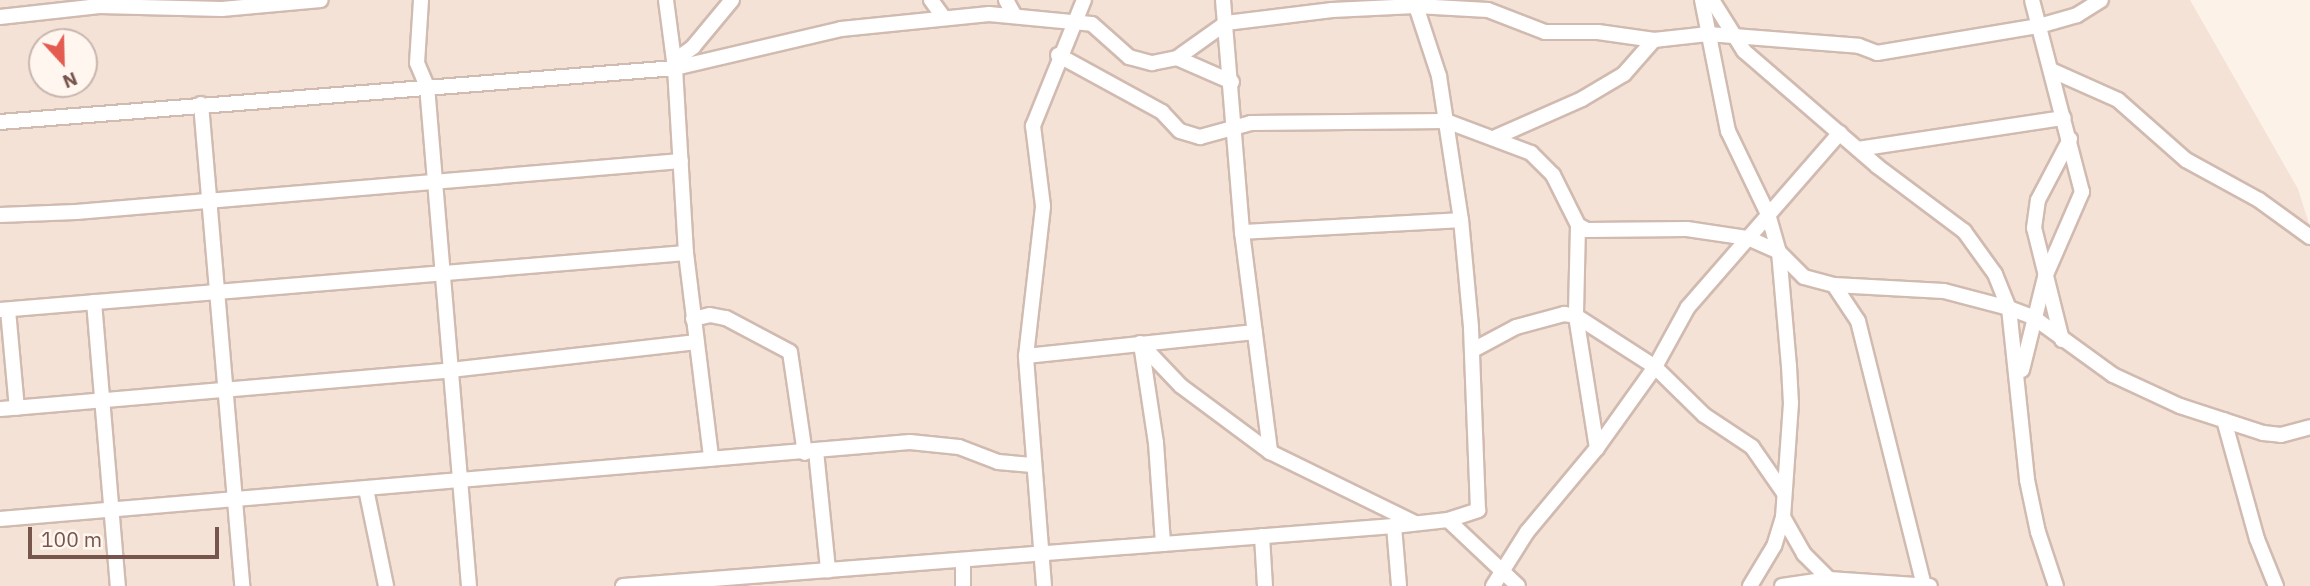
<!DOCTYPE html>
<style>
body{margin:0}
#map{position:relative;width:2310px;height:586px;overflow:hidden;background:#fcf2e8;font-family:"IBM Plex Sans",sans-serif}
div>[style]{position:absolute}
.residential>*{inset:0;background:#f4e2d7}
.roads{filter:drop-shadow(2px 0 #d1bab0) drop-shadow(-2px 0 #d1bab0) drop-shadow(0 2px #d1bab0) drop-shadow(0 -2px #d1bab0)}
.minor>*{height:14px;margin:-7px;padding:0 7px;transform-origin:7px;border-radius:7px;background:#fff}
span{translate:-50% -50%;white-space:nowrap;text-align:center;line-height:1.15;-webkit-text-stroke:5px #fff6ef;paint-order:stroke}
.north{position:absolute;left:28px;top:28px;width:70px;height:70px;box-sizing:border-box;background:#fff6ef;border:2px solid #c9b6ae;border-radius:50%;rotate:158deg;font-size:19px;font-weight:700;line-height:28px;text-align:center;color:#77554c}
.north::after{content:'';display:block;margin:auto;width:24px;height:32px;background:#e45b4f;clip-path:polygon(50% 0,100% 100%,50% 72%,0 100%)}
.scale{position:absolute;left:28px;top:527px;width:191px;height:32px;box-sizing:border-box;border:4px solid #77554c;border-top:0;padding-left:9px;font-size:21px;line-height:24px;white-space:nowrap;color:#77554c;-webkit-text-stroke:5px #fff6ef;paint-order:stroke}
</style>
<div id="map">
<div class="residential">
<div style="clip-path:polygon(evenodd,0 0,2190px 0,2298px 189px,2310px 227px,2310px 586px,0 586px,0 0,42px 42px,84px 42px,84px 84px,42px 84px,42px 42px)"></div>
</div>
<div class="roads">
<div class="minor">
<div style="left:421px;top:0;width:63px;rotate:93.6deg"></div>
<div style="left:417px;top:63px;width:25px;rotate:67deg"></div>
<div style="left:427px;top:86px;width:502px;rotate:85.2deg"></div>
<div style="left:666px;top:0;width:69px;rotate:82.5deg"></div>
<div style="left:675px;top:68px;width:185px;rotate:86.6deg"></div>
<div style="left:686px;top:253px;width:207px;rotate:83deg"></div>
<div style="left:931px;top:0;width:22px;rotate:54deg"></div>
<div style="left:1006px;top:0;width:18px;rotate:61deg"></div>
<div style="left:1223px;top:0;width:233px;rotate:85.3deg"></div>
<div style="left:1242px;top:232px;width:222px;rotate:82.7deg"></div>
<div style="left:1702px;top:0;width:134px;rotate:78.8deg"></div>
<div style="left:1728px;top:131px;width:92px;rotate:64.3deg"></div>
<div style="left:1768px;top:214px;width:40px;rotate:74deg"></div>
<div style="left:1779px;top:252px;width:114px;rotate:85deg"></div>
<div style="left:1789px;top:366px;width:37px;rotate:87deg"></div>
<div style="left:1791px;top:403px;width:114px;rotate:94deg"></div>
<div style="left:1783px;top:517px;width:30px;rotate:107deg"></div>
<div style="left:1774px;top:546px;width:47px;rotate:121deg"></div>
<div style="left:1712px;top:0;width:60px;rotate:57.9deg"></div>
<div style="left:1744px;top:51px;width:176px;rotate:40.8deg"></div>
<div style="left:1877px;top:166px;width:109px;rotate:36.8deg"></div>
<div style="left:1964px;top:231px;width:53px;rotate:54.2deg"></div>
<div style="left:1995px;top:274px;width:37px;rotate:68deg"></div>
<div style="left:2009px;top:308px;width:173px;rotate:84deg"></div>
<div style="left:2027px;top:480px;width:53px;rotate:78.1deg"></div>
<div style="left:2038px;top:532px;width:57px;rotate:71.6deg"></div>
<div style="left:0;top:17px;width:100px;rotate:-6.3deg"></div>
<div style="left:99px;top:6px;width:123px;rotate:1.4deg"></div>
<div style="left:222px;top:9px;width:99px;rotate:-5.2deg"></div>
<div style="left:1058px;top:55px;width:119px;rotate:28.7deg"></div>
<div style="left:1162px;top:112px;width:26px;rotate:47deg"></div>
<div style="left:1180px;top:131px;width:21px;rotate:17deg"></div>
<div style="left:1200px;top:137px;width:53px;rotate:-15.4deg"></div>
<div style="left:1251px;top:123px;width:195px;rotate:-0.6deg"></div>
<div style="left:1446px;top:121px;width:91px;rotate:20.6deg"></div>
<div style="left:1531px;top:153px;width:31px;rotate:45deg"></div>
<div style="left:1553px;top:175px;width:56px;rotate:63.4deg"></div>
<div style="left:1578px;top:225px;width:10px;rotate:29deg"></div>
<div style="left:1587px;top:230px;width:100px;rotate:-0.6deg"></div>
<div style="left:1687px;top:229px;width:62px;rotate:8.4deg"></div>
<div style="left:1748px;top:238px;width:34px;rotate:24deg"></div>
<div style="left:1779px;top:252px;width:35px;rotate:45deg"></div>
<div style="left:1804px;top:277px;width:31px;rotate:15deg"></div>
<div style="left:1834px;top:285px;width:110px;rotate:3.1deg"></div>
<div style="left:1944px;top:291px;width:67px;rotate:14.7deg"></div>
<div style="left:2009px;top:308px;width:26px;rotate:21deg"></div>
<div style="left:2033px;top:317px;width:99px;rotate:35.9deg"></div>
<div style="left:2113px;top:375px;width:74px;rotate:24.8deg"></div>
<div style="left:2180px;top:406px;width:87px;rotate:18deg"></div>
<div style="left:2263px;top:433px;width:18px;rotate:6deg"></div>
<div style="left:2281px;top:435px;width:30px;rotate:-15deg"></div>
<div style="left:1177px;top:58px;width:60px;rotate:23.6deg"></div>
<div style="left:674px;top:61px;width:24px;rotate:-36deg"></div>
<div style="left:693px;top:47px;width:61px;rotate:-50.3deg"></div>
<div style="left:2053px;top:71px;width:71px;rotate:24deg"></div>
<div style="left:2118px;top:100px;width:91px;rotate:41.4deg"></div>
<div style="left:2186px;top:160px;width:83px;rotate:28.7deg"></div>
<div style="left:2259px;top:200px;width:63px;rotate:36deg"></div>
<div style="left:201px;top:104px;width:484px;rotate:85.1deg"></div>
<div style="left:0;top:122px;width:677px;rotate:-4.57deg"></div>
<div style="left:675px;top:68px;width:171px;rotate:-13.2deg"></div>
<div style="left:841px;top:29px;width:149px;rotate:-5.8deg"></div>
<div style="left:989px;top:14px;width:103px;rotate:5.5deg"></div>
<div style="left:1092px;top:24px;width:50px;rotate:41.7deg"></div>
<div style="left:1129px;top:57px;width:24px;rotate:15deg"></div>
<div style="left:1152px;top:63px;width:25px;rotate:-11deg"></div>
<div style="left:1177px;top:58px;width:60px;rotate:-35.5deg"></div>
<div style="left:1226px;top:23px;width:107px;rotate:-7deg"></div>
<div style="left:1332px;top:10px;width:84px;rotate:-2.7deg"></div>
<div style="left:1416px;top:6px;width:72px;rotate:3.2deg"></div>
<div style="left:1488px;top:10px;width:61px;rotate:21.1deg"></div>
<div style="left:1545px;top:32px;width:53px"></div>
<div style="left:1598px;top:32px;width:57px;rotate:8.1deg"></div>
<div style="left:1654px;top:40px;width:54px;rotate:-6.3deg"></div>
<div style="left:1708px;top:34px;width:151px;rotate:4.5deg"></div>
<div style="left:1859px;top:46px;width:19px;rotate:21deg"></div>
<div style="left:1877px;top:53px;width:164px;rotate:-9.5deg"></div>
<div style="left:2039px;top:26px;width:40px;rotate:-16deg"></div>
<div style="left:2077px;top:15px;width:28px;rotate:-32deg"></div>
<div style="left:1496px;top:137px;width:94px;rotate:-23.8deg"></div>
<div style="left:1582px;top:99px;width:49px;rotate:-30.8deg"></div>
<div style="left:1624px;top:74px;width:45px;rotate:-48.6deg"></div>
<div style="left:1858px;top:149px;width:208px;rotate:-8.6deg"></div>
<div style="left:0;top:215px;width:76px;rotate:-2.3deg"></div>
<div style="left:76px;top:212px;width:607px;rotate:-4.82deg"></div>
<div style="left:1578px;top:225px;width:91px;rotate:91.3deg"></div>
<div style="left:1576px;top:316px;width:134px;rotate:81deg"></div>
<div style="left:1242px;top:232px;width:219px;rotate:-3.1deg"></div>
<div style="left:1834px;top:285px;width:43px;rotate:56.3deg"></div>
<div style="left:1858px;top:321px;width:273px;rotate:76deg"></div>
<div style="left:94px;top:302px;width:285px;rotate:85.2deg"></div>
<div style="left:0;top:310px;width:688px;rotate:-4.75deg"></div>
<div style="left:8px;top:310px;width:98px;rotate:84.8deg"></div>
<div style="left:693px;top:319px;width:17px;rotate:-13deg"></div>
<div style="left:710px;top:315px;width:16px;rotate:11deg"></div>
<div style="left:726px;top:318px;width:72px;rotate:28deg"></div>
<div style="left:790px;top:352px;width:102px;rotate:81.6deg"></div>
<div style="left:2062px;top:340px;width:115px;rotate:-104deg"></div>
<div style="left:2034px;top:228px;width:28px;rotate:-82deg"></div>
<div style="left:2038px;top:200px;width:69px;rotate:-62.3deg"></div>
<div style="left:1140px;top:343px;width:59px;rotate:46.4deg"></div>
<div style="left:1181px;top:386px;width:111px;rotate:36.6deg"></div>
<div style="left:1270px;top:452px;width:161px;rotate:26.1deg"></div>
<div style="left:1141px;top:344px;width:100px;rotate:81.4deg"></div>
<div style="left:1156px;top:443px;width:101px;rotate:86deg"></div>
<div style="left:1473px;top:350px;width:49px;rotate:-28.1deg"></div>
<div style="left:1516px;top:327px;width:50px;rotate:-15.2deg"></div>
<div style="left:1564px;top:314px;width:12px;rotate:9deg"></div>
<div style="left:1576px;top:316px;width:94px;rotate:32.8deg"></div>
<div style="left:1655px;top:367px;width:69px;rotate:44.4deg"></div>
<div style="left:1704px;top:415px;width:58px;rotate:33.7deg"></div>
<div style="left:1752px;top:447px;width:56px;rotate:55.2deg"></div>
<div style="left:1026px;top:356px;width:230px;rotate:-6deg"></div>
<div style="left:2022px;top:370px;width:96px;rotate:-76.1deg"></div>
<div style="left:2045px;top:277px;width:93px;rotate:-66.5deg"></div>
<div style="left:2082px;top:192px;width:198px;rotate:-104.6deg"></div>
<div style="left:0;top:409px;width:453px;rotate:-4.9deg"></div>
<div style="left:451px;top:370px;width:247px;rotate:-6.5deg"></div>
<div style="left:2224px;top:420px;width:123px;rotate:74.5deg"></div>
<div style="left:2257px;top:539px;width:51px;rotate:68deg"></div>
<div style="left:816px;top:451px;width:120px;rotate:84.2deg"></div>
<div style="left:366px;top:489px;width:99px;rotate:78.3deg"></div>
<div style="left:1783px;top:517px;width:43px;rotate:60.4deg"></div>
<div style="left:1804px;top:554px;width:35px;rotate:45deg"></div>
<div style="left:0;top:519px;width:913px;rotate:-4.84deg"></div>
<div style="left:910px;top:442px;width:49px;rotate:5.8deg"></div>
<div style="left:959px;top:447px;width:42px;rotate:21deg"></div>
<div style="left:998px;top:462px;width:34px;rotate:5deg"></div>
<div style="left:1448px;top:520px;width:96px;rotate:43.3deg"></div>
<div style="left:1394px;top:526px;width:60px;rotate:85.2deg"></div>
<div style="left:1262px;top:536px;width:50px;rotate:86.6deg"></div>
<div style="left:963px;top:560px;width:26px;rotate:90deg"></div>
<div style="left:623px;top:586px;width:773px;rotate:-4.45deg"></div>
<div style="left:1394px;top:526px;width:54px;rotate:-6.3deg"></div>
<div style="left:1448px;top:520px;width:32px;rotate:-18deg"></div>
<div style="left:1478px;top:510px;width:183px;rotate:-92.2deg"></div>
<div style="left:1471px;top:327px;width:107px;rotate:-95.3deg"></div>
<div style="left:1461px;top:220px;width:146px;rotate:-98.7deg"></div>
<div style="left:1439px;top:76px;width:80px;rotate:-108.2deg"></div>
<div style="left:1044px;top:586px;width:231px;rotate:-94.5deg"></div>
<div style="left:1026px;top:356px;width:151px;rotate:-83.5deg"></div>
<div style="left:1043px;top:206px;width:81px;rotate:-97.1deg"></div>
<div style="left:1033px;top:126px;width:136px;rotate:-68deg"></div>
<div style="left:1493px;top:586px;width:64px;rotate:-57.8deg"></div>
<div style="left:1527px;top:532px;width:109px;rotate:-50.2deg"></div>
<div style="left:1597px;top:448px;width:100px;rotate:-54.4deg"></div>
<div style="left:1655px;top:367px;width:68px;rotate:-61.2deg"></div>
<div style="left:1688px;top:307px;width:231px;rotate:-48.9deg"></div>
<div style="left:1782px;top:586px;width:48px;rotate:-8.5deg"></div>
<div style="left:1829px;top:579px;width:101px;rotate:4deg"></div>
</div>
</div>
<div class="north">N</div>
<div class="scale">100 m</div>
</div>
